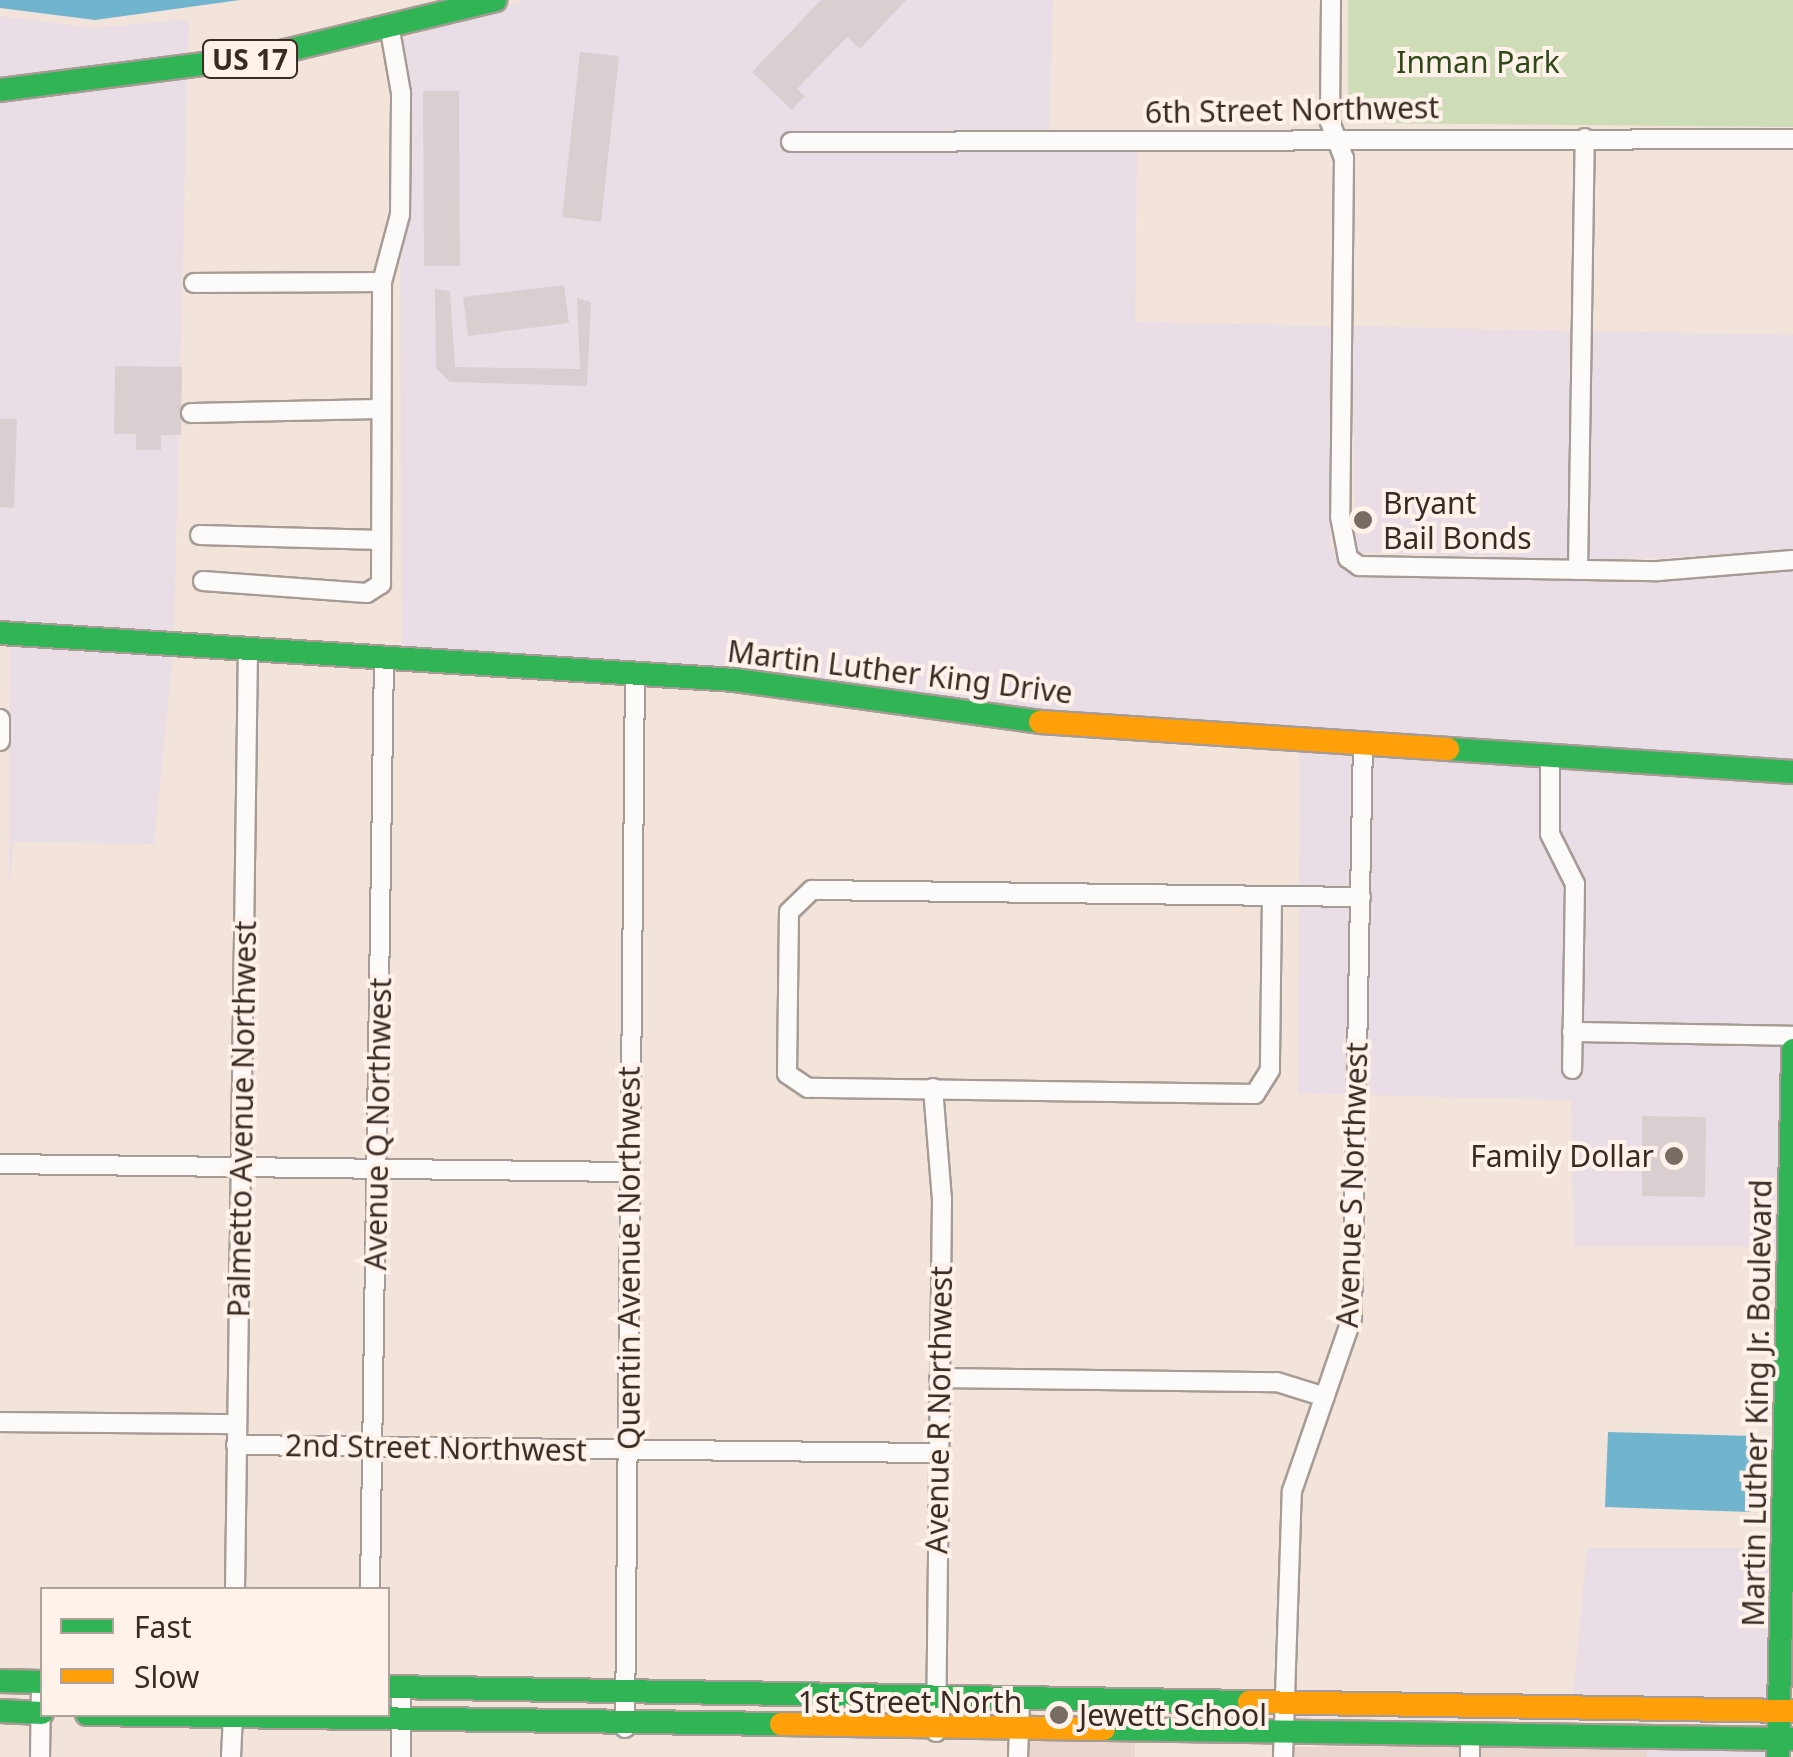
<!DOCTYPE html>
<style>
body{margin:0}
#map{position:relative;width:1793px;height:1757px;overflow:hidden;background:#f2e4db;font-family:"Noto Sans",sans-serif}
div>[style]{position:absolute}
.commercial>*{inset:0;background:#e9dee5}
.industrial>*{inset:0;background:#ead6ce}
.green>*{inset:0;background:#cedcb7}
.water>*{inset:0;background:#70b4cd}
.building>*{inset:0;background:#d9cfd0}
.roads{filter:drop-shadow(2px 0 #a79c95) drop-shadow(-2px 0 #a79c95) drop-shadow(0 2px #a79c95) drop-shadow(0 -2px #a79c95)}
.street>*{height:18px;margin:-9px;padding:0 9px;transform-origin:9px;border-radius:9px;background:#fdfbfa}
.fast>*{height:22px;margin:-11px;padding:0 11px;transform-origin:11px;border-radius:11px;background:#30b455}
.slow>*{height:22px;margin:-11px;padding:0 11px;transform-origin:11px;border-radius:11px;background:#ff9f0a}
.dots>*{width:28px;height:28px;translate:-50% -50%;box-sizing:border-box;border:5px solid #fff2ea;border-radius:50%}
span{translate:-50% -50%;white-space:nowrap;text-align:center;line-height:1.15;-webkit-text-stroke:8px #fff2ea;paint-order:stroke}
.shield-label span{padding:2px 8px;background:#fff2ea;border:2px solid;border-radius:8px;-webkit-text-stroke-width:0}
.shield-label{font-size:28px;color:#372b23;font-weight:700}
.park-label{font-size:30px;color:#2e4a18}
.street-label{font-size:30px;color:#372b23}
.poi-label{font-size:30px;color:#372b23}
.left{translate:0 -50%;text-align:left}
.right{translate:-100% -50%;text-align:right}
.legend{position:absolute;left:40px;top:1587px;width:350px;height:130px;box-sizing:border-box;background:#fff2ea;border:2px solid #afa29a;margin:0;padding:12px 18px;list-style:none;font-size:30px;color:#372b23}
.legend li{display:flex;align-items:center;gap:20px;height:50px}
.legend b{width:50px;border:2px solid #afa29a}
</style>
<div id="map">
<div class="commercial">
<div style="clip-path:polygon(525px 0,1053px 0,1049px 133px,782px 133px,781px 150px,1137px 151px,1135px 322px,1332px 326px,1330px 543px,1342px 569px,1658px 580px,1793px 569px,1793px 764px,996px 708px,804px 676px,402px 650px,400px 245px,410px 215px,411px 93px,402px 39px)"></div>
<div style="clip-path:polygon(0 16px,94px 28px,189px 19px,188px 60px,0 82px)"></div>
<div style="clip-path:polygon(187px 78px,174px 636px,0 623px,0 99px)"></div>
<div style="clip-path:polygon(1352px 326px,1572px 331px,1569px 560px,1356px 552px)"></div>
<div style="clip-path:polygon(1592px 331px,1793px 335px,1793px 551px,1589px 561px)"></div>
<div style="clip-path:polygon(10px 643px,173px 654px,154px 844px,14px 842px,9px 893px)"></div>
<div style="clip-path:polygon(1300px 748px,1352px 751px,1351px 888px,1299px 888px)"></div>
<div style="clip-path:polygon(1373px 752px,1540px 766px,1540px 837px,1565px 885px,1562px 1077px,1582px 1078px,1582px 1041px,1793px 1045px,1793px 1247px,1574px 1247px,1571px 1100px,1367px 1095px)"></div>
<div style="clip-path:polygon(1560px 767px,1793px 782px,1793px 1027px,1583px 1023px,1585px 884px,1560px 832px)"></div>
<div style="clip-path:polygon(1299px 906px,1350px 906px,1346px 1094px,1298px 1093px)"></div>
<div style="clip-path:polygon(1587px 1548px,1786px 1548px,1784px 1701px,1573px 1699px)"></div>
<div style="clip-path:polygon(1647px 1746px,1769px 1748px,1769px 1757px,1647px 1757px)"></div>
</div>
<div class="industrial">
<div style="clip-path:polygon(1029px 1741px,1135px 1743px,1135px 1757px,1028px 1757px)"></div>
<div style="clip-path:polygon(1480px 1745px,1647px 1746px,1647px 1757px,1480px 1757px)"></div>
<div style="clip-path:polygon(1459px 1746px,1459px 1757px,1293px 1757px,1293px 1747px)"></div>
</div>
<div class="green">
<div style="clip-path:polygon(1348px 0,1793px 0,1793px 127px,1348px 123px)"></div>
</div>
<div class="water">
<div style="clip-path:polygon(0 0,240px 0,95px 20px,0 8px)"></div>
<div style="clip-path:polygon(1608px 1432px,1753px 1436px,1750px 1512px,1605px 1507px)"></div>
</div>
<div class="building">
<div style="clip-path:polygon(821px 0,906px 0,860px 49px,847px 37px,797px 89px,805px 96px,792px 110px,752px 72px)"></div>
<div style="clip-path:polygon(580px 52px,619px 56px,601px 222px,562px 217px)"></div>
<div style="clip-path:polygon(423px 91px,459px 91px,460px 266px,424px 266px)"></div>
<div style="clip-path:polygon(564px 285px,569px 323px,468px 336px,463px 297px)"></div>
<div style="clip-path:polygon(435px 289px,450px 291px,455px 367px,580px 369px,577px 298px,591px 302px,587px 386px,450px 382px,436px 368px)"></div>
<div style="clip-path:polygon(115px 366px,182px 367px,181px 435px,161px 435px,161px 450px,136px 450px,136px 434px,114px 434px)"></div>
<div style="clip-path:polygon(0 419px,17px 419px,14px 508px,0 507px)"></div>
<div style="clip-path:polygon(1642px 1116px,1706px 1117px,1705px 1197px,1642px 1196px)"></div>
</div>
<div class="roads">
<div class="street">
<div style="left:1331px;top:0;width:122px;rotate:90.5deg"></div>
<div style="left:1330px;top:122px;width:39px;rotate:69deg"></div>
<div style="left:1344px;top:158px;width:358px;rotate:90.6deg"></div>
<div style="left:1340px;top:516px;width:43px;rotate:79.2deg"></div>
<div style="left:1348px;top:558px;width:14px;rotate:36deg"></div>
<div style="left:1359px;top:566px;width:299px;rotate:1deg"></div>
<div style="left:1658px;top:571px;width:135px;rotate:-4.7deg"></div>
<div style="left:791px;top:142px;width:1002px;rotate:-0.17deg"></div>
<div style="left:194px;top:283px;width:188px;rotate:-0.3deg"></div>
<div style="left:191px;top:413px;width:190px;rotate:-1.2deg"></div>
<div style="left:200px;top:535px;width:181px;rotate:1.6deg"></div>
<div style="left:1578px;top:570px;width:432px;rotate:-89.1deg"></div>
<div style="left:203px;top:581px;width:164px;rotate:4.2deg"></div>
<div style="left:367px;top:593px;width:17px;rotate:-33deg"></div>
<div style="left:381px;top:584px;width:302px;rotate:-89.8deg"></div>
<div style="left:382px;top:282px;width:69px;rotate:-75deg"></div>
<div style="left:400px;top:215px;width:122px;rotate:-89.5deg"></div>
<div style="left:401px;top:93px;width:64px;rotate:-99.9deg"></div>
<div style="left:0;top:719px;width:22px;rotate:90deg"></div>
<div style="left:1550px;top:757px;width:77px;rotate:90deg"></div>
<div style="left:1550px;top:834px;width:56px;rotate:63.4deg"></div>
<div style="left:1575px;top:884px;width:185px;rotate:90.9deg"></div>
<div style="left:1272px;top:897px;width:173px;rotate:90.7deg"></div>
<div style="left:1270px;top:1070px;width:28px;rotate:122deg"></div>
<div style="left:1255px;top:1094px;width:447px;rotate:-179.2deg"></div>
<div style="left:808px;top:1088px;width:25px;rotate:-146deg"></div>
<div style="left:787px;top:1074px;width:162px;rotate:-89.3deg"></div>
<div style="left:789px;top:912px;width:32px;rotate:-44deg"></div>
<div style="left:812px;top:890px;width:549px;rotate:0.73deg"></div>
<div style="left:1572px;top:1032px;width:221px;rotate:1deg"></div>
<div style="left:933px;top:1088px;width:111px;rotate:85.4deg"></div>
<div style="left:942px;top:1199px;width:533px;rotate:90.64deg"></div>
<div style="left:0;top:1164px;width:628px;rotate:0.73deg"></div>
<div style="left:939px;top:1378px;width:338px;rotate:0.7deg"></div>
<div style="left:1277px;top:1382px;width:50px;rotate:17.4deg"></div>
<div style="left:0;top:1422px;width:236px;rotate:0.5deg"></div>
<div style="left:236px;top:1445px;width:699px;rotate:0.66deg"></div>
<div style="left:235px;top:1590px;width:942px;rotate:-89.21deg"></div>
<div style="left:370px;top:1590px;width:932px;rotate:-89.14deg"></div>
<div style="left:625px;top:1728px;width:1055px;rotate:-89.46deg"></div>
<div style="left:1470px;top:1737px;width:20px;rotate:90deg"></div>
<div style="left:40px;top:1757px;width:75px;rotate:-89.2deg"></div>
<div style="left:231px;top:1757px;width:43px;rotate:-87.3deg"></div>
<div style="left:401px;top:1757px;width:70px;rotate:-90deg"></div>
<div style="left:1018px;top:1757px;width:58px;rotate:-88deg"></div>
<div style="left:1283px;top:1757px;width:266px;rotate:-88.1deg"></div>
<div style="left:1292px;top:1491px;width:183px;rotate:-70.9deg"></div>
<div style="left:1352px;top:1318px;width:576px;rotate:-88.91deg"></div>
</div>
<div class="fast">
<div style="left:0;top:90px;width:266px;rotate:-7.3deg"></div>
<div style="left:264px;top:56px;width:238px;rotate:-13.6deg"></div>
<div style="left:0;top:633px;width:737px;rotate:3.66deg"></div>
<div style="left:735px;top:680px;width:308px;rotate:7.8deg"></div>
<div style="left:1448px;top:749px;width:346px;rotate:3.8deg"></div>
<div style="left:0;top:1681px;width:42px;rotate:1.4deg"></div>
<div style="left:388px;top:1687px;width:861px;rotate:1deg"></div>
<div style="left:0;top:1711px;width:42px;rotate:2.7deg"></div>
<div style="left:87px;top:1714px;width:694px;rotate:0.83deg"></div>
<div style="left:1104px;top:1729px;width:689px;rotate:0.83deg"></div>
<div style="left:1778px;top:1757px;width:707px;rotate:-88.78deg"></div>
</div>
<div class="slow">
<div style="left:1040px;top:722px;width:409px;rotate:3.8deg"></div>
<div style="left:1249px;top:1702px;width:544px;rotate:0.95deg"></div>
<div style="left:781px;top:1724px;width:323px;rotate:0.9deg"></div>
</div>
</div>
<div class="dots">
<div style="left:1363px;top:520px;background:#786c63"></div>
<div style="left:1674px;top:1156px;background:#786c63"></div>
<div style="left:1059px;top:1715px;background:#786c63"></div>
</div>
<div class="shield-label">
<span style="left:250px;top:59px">US 17</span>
</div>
<div class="park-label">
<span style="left:1478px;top:62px">Inman Park</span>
</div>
<div class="street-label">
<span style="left:1292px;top:110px;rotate:-1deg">6th Street Northwest</span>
<span style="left:900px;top:672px;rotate:7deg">Martin Luther King Drive</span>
<span style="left:242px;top:1119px;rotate:-89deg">Palmetto Avenue Northwest</span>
<span style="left:378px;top:1124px;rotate:-89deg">Avenue Q Northwest</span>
<span style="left:1352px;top:1185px;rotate:-88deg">Avenue S Northwest</span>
<span style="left:629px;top:1258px;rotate:-90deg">Quentin Avenue Northwest</span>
<span style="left:1757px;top:1403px;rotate:-89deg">Martin Luther King Jr. Boulevard</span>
<span style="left:939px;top:1410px;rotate:-89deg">Avenue R Northwest</span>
<span style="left:436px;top:1448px;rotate:1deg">2nd Street Northwest</span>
<span style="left:910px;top:1702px">1st Street North</span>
</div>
<div class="poi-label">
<span class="left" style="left:1383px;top:520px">Bryant<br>Bail Bonds</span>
<span class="right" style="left:1654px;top:1156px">Family Dollar</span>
<span class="left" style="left:1079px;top:1715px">Jewett School</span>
</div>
<ul class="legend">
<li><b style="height:12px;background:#30b455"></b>Fast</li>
<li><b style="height:12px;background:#ff9f0a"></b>Slow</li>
</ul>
</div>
